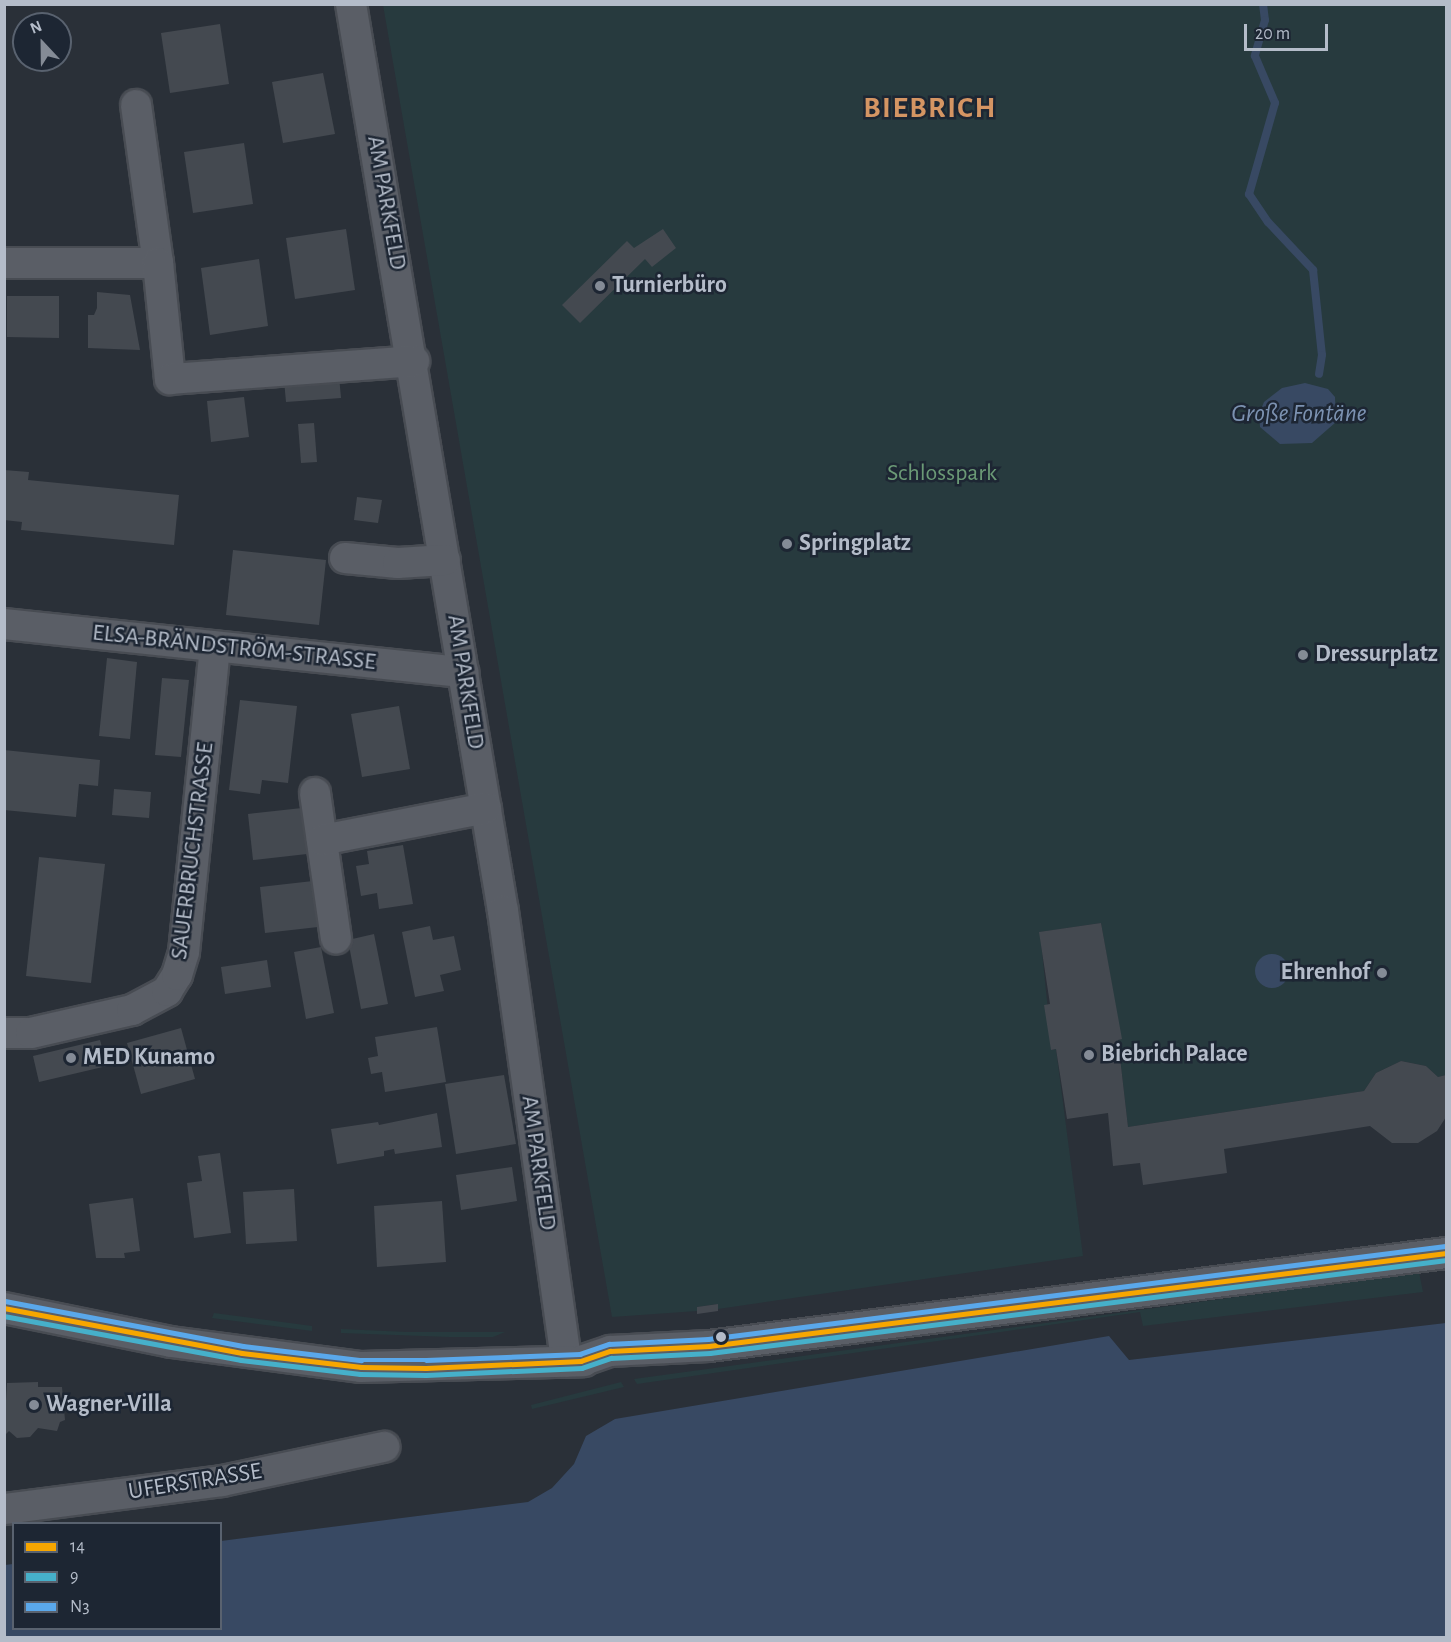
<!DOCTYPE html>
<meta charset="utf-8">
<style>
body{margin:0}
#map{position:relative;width:1451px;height:1642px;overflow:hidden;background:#2a3038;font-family:"Alegreya Sans",sans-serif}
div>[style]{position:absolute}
.green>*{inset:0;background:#273a3e}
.water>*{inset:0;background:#384963}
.round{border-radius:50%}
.stream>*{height:8px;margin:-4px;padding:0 4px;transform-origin:4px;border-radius:4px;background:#384963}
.building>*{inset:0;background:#444950}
.roads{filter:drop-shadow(2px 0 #484c53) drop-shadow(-2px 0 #484c53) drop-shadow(0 2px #484c53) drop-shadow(0 -2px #484c53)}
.minor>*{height:30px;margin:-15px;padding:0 15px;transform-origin:15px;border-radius:15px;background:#5a5e66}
.bus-1>*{height:4.5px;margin:-2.25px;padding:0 2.25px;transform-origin:2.25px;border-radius:2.25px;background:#f7a600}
.bus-2>*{height:4.5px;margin:-2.25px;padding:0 2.25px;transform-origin:2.25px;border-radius:2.25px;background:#46b0ca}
.bus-3>*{height:4.5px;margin:-2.25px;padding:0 2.25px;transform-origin:2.25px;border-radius:2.25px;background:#5aa8eb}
.dots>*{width:16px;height:16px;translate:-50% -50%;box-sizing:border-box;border:3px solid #1d2633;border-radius:50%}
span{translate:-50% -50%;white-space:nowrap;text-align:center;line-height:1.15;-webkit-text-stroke:5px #1d2633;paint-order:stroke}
.street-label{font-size:24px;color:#b4bcc9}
.poi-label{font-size:24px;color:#b4bcc9;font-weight:700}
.left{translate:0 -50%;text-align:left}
.right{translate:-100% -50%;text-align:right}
.park-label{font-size:24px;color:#6b9a76}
.water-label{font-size:26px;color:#7c92b1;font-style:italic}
.district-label{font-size:30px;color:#d59563;font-weight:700;letter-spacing:1.5px}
.frame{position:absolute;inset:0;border:6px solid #b4bcc9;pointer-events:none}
.legend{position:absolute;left:12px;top:1522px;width:210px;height:108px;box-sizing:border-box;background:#1d2633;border:2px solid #59626f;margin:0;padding:8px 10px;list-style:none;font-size:18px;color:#b4bcc9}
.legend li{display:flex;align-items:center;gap:12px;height:30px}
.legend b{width:30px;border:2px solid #59626f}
.north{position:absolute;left:12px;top:12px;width:60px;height:60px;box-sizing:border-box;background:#1d2633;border:2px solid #59626f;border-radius:50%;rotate:338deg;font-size:16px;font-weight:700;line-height:24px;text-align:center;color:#b4bcc9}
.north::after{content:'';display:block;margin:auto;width:21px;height:27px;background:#848b96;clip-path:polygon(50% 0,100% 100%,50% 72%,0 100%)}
.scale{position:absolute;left:1244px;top:24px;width:84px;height:27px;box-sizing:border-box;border:3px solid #b4bcc9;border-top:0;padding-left:8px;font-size:18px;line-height:21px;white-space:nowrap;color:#b4bcc9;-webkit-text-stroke:4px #1d2633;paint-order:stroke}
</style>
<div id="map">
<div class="green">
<div style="clip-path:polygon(383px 5px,1446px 5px,1446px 1075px,1438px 1077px,1426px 1066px,1401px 1061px,1376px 1073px,1364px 1091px,1128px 1127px,1118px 1040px,1121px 1039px,1101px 923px,1040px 932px,1052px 1050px,1056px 1049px,1083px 1256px,718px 1309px,717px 1304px,697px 1307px,697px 1311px,612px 1317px)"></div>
<div style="clip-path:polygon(1419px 1272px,1423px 1292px,1143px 1326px,1140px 1312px,637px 1384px,634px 1379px)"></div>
<div style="clip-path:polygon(214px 1313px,312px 1326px,312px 1331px,212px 1318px)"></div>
<div style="clip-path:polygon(341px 1329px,407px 1332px,505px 1332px,493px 1337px,450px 1337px,341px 1333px)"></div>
<div style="clip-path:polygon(621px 1382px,624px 1387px,532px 1409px,531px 1405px)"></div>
</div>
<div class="water">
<div style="clip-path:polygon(1305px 383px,1328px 389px,1335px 397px,1336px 422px,1312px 443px,1280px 444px,1260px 427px,1259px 414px,1264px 402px,1282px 388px)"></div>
<div class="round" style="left:1255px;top:954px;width:34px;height:34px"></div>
<div style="clip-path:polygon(1446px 1323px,1446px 1637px,5px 1637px,5px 1565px,13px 1564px,14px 1628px,220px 1628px,221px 1541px,528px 1502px,552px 1488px,574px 1464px,586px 1436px,615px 1419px,1109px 1336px,1129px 1360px)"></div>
</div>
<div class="stream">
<div style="left:1263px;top:4px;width:16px;rotate:83deg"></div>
<div style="left:1265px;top:20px;width:37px;rotate:106deg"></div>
<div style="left:1255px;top:56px;width:51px;rotate:66.9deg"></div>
<div style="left:1275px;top:103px;width:95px;rotate:105.9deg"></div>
<div style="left:1249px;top:194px;width:34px;rotate:56deg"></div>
<div style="left:1268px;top:222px;width:66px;rotate:46.8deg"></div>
<div style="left:1313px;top:270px;width:85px;rotate:84deg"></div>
<div style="left:1322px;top:355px;width:19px;rotate:99deg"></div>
</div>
<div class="building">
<div style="clip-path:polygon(220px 24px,229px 84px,170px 93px,161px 33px)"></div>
<div style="clip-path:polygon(323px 73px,335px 134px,283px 143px,272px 82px)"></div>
<div style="clip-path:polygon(244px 143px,253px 204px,193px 213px,184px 152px)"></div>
<div style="clip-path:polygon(346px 229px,355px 290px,295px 299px,286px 238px)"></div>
<div style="clip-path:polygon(663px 229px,676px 248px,652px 267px,645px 259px,580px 323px,562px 305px,627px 241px,634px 248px)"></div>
<div style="clip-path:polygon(259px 259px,268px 326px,210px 335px,201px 268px)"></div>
<div style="clip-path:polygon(97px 292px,130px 295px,140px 350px,88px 348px,88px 315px,94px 315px,97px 308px)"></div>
<div style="clip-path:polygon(7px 296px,59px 296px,59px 338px,7px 337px)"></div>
<div style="clip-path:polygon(339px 376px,341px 398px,286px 402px,284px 380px)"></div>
<div style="clip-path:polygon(244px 397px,249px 437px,211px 442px,207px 401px)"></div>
<div style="clip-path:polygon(314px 423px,317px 462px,301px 463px,298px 424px)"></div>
<div style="clip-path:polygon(4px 470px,29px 472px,28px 480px,179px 495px,174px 545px,21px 530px,22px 522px,4px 520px)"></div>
<div style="clip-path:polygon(357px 497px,382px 500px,378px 523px,354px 520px)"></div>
<div style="clip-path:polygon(233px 550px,326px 560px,319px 625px,226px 615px)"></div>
<div style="clip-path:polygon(107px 658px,137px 662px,130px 739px,99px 736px)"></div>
<div style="clip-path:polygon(162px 678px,189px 680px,181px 757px,155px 755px)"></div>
<div style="clip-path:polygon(240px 700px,297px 706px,288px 783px,262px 780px,260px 794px,229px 790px)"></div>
<div style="clip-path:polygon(399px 706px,410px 769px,362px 777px,351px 714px)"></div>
<div style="clip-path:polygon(4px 750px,100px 760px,98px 786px,79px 784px,76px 817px,4px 810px)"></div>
<div style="clip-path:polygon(114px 789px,151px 792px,149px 818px,112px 815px)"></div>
<div style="clip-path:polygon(302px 808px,307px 854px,253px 860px,248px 814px)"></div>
<div style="clip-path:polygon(403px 845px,413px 904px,379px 909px,377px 893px,361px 896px,356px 866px,369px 864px,367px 851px)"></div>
<div style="clip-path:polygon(39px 857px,105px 864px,91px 983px,26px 976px)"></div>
<div style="clip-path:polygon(313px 881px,318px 927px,265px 933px,260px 887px)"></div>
<div style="clip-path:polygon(1101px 923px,1122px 1039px,1118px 1040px,1128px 1127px,1364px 1091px,1376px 1073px,1401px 1061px,1426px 1066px,1438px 1077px,1446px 1075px,1446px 1117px,1437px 1131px,1418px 1143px,1392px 1143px,1370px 1126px,1224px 1149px,1227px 1173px,1143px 1185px,1140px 1163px,1113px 1166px,1108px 1113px,1067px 1119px,1056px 1049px,1051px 1050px,1044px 1005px,1050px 1004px,1039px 932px)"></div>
<div style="clip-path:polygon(430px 926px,433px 940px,454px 936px,461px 970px,440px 975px,444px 991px,415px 997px,402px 932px)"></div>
<div style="clip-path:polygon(374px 934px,388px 1004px,361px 1009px,348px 940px)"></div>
<div style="clip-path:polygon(321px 947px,334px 1013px,306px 1019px,294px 952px)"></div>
<div style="clip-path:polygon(267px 960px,271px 987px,225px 994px,221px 967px)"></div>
<div style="clip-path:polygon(437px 1027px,446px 1082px,385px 1092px,382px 1072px,371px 1074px,368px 1058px,378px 1056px,375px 1037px)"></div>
<div style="clip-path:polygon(181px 1028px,195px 1079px,141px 1094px,127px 1043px)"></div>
<div style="clip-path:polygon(100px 1040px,107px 1066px,39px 1082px,33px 1056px)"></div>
<div style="clip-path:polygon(504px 1075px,516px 1144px,456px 1154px,445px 1084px)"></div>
<div style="clip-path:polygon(437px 1113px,442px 1147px,395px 1154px,394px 1149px,384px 1151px,384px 1156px,337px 1164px,331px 1129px,378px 1122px,379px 1125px)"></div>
<div style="clip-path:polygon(220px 1153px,231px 1233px,194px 1238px,187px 1183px,202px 1181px,198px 1156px)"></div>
<div style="clip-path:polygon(512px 1167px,517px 1201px,461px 1210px,456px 1175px)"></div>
<div style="clip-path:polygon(294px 1189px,297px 1241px,246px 1244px,243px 1192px)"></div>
<div style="clip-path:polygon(133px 1198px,140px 1251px,124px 1253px,125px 1258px,96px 1258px,89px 1204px)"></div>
<div style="clip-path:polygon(442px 1201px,446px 1262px,377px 1267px,374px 1206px)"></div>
<div style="clip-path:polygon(718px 1304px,718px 1311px,697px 1314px,697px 1307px)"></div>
<div style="clip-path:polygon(38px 1382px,38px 1387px,62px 1387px,65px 1420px,60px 1422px,57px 1431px,38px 1428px,30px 1437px,17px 1438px,9px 1431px,4px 1436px,7px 1383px)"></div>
</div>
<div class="roads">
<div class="minor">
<div style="left:351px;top:4px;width:920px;rotate:80.49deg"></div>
<div style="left:503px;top:911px;width:455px;rotate:82deg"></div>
<div style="left:136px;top:105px;width:160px;rotate:82.1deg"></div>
<div style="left:4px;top:263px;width:154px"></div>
<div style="left:158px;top:263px;width:117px;rotate:84.1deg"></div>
<div style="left:170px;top:379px;width:245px;rotate:-4.2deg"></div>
<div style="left:345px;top:558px;width:53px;rotate:5.4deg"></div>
<div style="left:398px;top:563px;width:47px;rotate:-3.7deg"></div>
<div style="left:4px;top:624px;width:462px;rotate:6deg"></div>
<div style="left:315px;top:793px;width:147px;rotate:81.8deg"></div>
<div style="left:322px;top:840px;width:167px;rotate:-11deg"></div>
<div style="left:4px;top:1033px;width:27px"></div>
<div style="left:31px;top:1033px;width:104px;rotate:-12.8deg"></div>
<div style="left:132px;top:1010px;width:40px;rotate:-28deg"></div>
<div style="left:167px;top:991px;width:19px;rotate:-58deg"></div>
<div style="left:177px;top:975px;width:24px;rotate:-73deg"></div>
<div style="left:184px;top:952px;width:307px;rotate:-84.2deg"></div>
<div style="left:4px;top:1308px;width:170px;rotate:11.5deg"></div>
<div style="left:171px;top:1342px;width:192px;rotate:7.5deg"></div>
<div style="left:361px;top:1367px;width:223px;rotate:-1.5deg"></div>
<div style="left:581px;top:1361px;width:31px;rotate:-19deg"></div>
<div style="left:610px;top:1351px;width:99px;rotate:-2.9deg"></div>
<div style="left:709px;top:1346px;width:743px;rotate:-7.19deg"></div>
<div style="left:4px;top:1509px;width:220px;rotate:-7.3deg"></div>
<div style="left:222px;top:1481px;width:166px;rotate:-11.9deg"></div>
</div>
</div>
<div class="bus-1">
<div style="left:4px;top:1308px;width:242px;rotate:10.7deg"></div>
<div style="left:242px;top:1353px;width:120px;rotate:6.7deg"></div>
<div style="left:361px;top:1367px;width:65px;rotate:0.9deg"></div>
<div style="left:426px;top:1368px;width:155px;rotate:-2.6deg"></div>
<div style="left:581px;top:1361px;width:31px;rotate:-19deg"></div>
<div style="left:610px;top:1351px;width:99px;rotate:-2.9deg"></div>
<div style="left:709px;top:1346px;width:743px;rotate:-7.19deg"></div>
</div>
<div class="bus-2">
<div style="left:4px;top:1316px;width:241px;rotate:10.5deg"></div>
<div style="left:241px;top:1360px;width:120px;rotate:6.7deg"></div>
<div style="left:360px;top:1374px;width:66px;rotate:0.9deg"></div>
<div style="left:426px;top:1375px;width:156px;rotate:-2.6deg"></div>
<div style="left:582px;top:1368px;width:31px;rotate:-19deg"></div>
<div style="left:611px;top:1358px;width:99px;rotate:-2.9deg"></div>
<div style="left:710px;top:1353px;width:742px;rotate:-7.2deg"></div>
</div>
<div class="bus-3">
<div style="left:5px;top:1301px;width:242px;rotate:10.7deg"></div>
<div style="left:243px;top:1346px;width:119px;rotate:6.8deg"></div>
<div style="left:361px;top:1360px;width:65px"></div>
<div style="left:426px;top:1360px;width:154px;rotate:-2.2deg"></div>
<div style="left:580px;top:1354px;width:31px;rotate:-19deg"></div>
<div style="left:609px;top:1344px;width:99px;rotate:-2.9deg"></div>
<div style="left:708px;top:1339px;width:743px;rotate:-7.19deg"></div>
</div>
<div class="dots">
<div style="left:600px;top:286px;background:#848b96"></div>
<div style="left:787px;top:544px;background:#848b96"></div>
<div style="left:1303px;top:655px;background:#848b96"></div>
<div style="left:1382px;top:973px;background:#848b96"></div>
<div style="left:1089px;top:1055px;background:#848b96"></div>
<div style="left:71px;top:1058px;background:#848b96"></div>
<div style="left:721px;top:1337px;background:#b4bcc9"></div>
<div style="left:34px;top:1405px;background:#848b96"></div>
</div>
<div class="street-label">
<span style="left:386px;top:203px;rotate:80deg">AM PARKFELD</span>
<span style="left:234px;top:648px;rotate:6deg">ELSA-BRÄNDSTRÖM-STRASSE</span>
<span style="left:465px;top:682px;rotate:81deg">AM PARKFELD</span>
<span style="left:193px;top:851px;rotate:-83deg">SAUERBRUCHSTRASSE</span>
<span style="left:538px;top:1163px;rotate:82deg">AM PARKFELD</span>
<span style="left:195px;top:1482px;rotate:-9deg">UFERSTRASSE</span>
</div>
<div class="poi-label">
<span class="left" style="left:612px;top:286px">Turnierbüro</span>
<span class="left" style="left:799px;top:544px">Springplatz</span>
<span class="left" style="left:1315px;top:655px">Dressurplatz</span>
<span class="right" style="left:1370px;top:973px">Ehrenhof</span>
<span class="left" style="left:1101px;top:1055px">Biebrich Palace</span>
<span class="left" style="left:83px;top:1058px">MED Kunamo</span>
<span class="left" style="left:46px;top:1405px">Wagner-Villa</span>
</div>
<div class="park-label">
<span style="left:942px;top:474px">Schlosspark</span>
</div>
<div class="water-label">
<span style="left:1299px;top:414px">Große Fontäne</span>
</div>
<div class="district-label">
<span style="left:930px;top:108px">BIEBRICH</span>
</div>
<div class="frame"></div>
<ul class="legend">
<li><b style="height:8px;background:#f7a600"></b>14</li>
<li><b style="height:8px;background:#46b0ca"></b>9</li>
<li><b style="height:8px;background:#5aa8eb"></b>N3</li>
</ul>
<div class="north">N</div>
<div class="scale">20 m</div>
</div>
